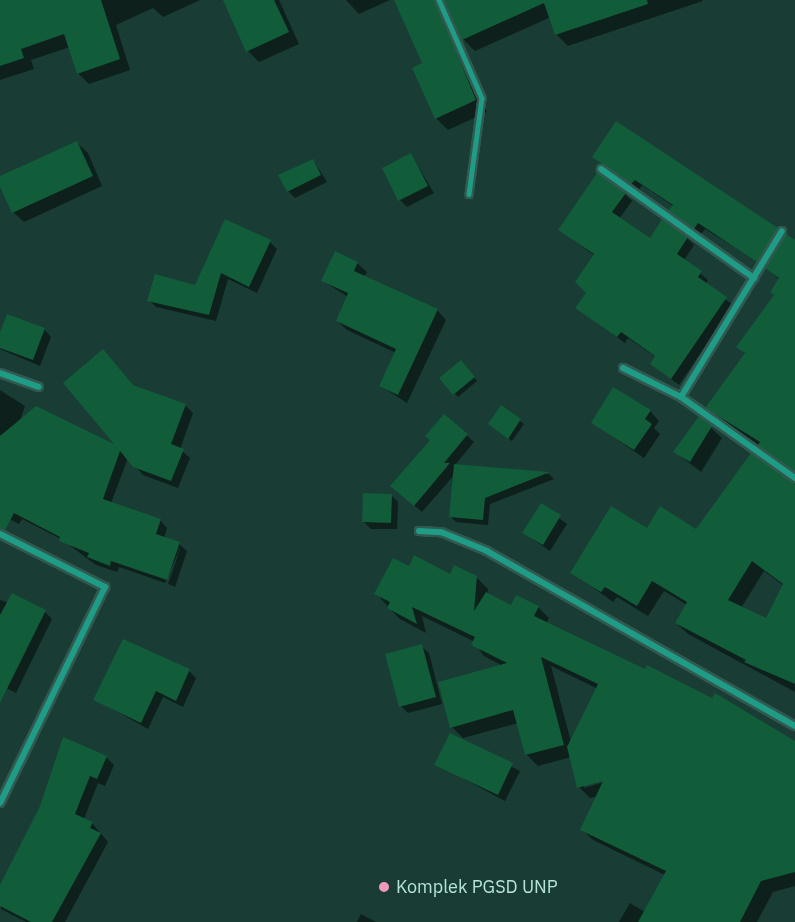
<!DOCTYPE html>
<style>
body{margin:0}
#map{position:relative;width:795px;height:922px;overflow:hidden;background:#193c35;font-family:"IBM Plex Sans",sans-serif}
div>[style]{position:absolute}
.shadow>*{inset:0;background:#0007}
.building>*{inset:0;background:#115c39}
.roads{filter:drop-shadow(2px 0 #325950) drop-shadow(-2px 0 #325950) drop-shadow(0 2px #325950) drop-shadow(0 -2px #325950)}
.service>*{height:4.5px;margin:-2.25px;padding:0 2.25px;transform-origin:2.25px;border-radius:2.25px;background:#1f9c86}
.minor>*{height:6px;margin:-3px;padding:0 3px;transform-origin:3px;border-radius:3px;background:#1f9c86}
.dots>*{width:16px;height:16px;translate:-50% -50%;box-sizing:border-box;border:3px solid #193c35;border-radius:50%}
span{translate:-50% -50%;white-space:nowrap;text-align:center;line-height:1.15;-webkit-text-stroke:5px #193c35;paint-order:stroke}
.poi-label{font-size:18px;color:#b3e4d7}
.left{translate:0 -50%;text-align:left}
</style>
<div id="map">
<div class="shadow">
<div style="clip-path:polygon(0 0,200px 0,163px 17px,153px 8px,116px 25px,130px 70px,89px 84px,78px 73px,70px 47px,31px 60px,34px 69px,0 80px)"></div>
<div style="clip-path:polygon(225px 0,279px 0,299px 44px,259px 62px,248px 51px)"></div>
<div style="clip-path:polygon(346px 0,390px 0,359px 14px)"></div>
<div style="clip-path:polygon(395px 0,702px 0,703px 1px,568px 46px,556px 34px,551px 17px,475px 51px,463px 39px,449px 7px,446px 15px,487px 112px,448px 130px,436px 118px,424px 64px)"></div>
<div style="clip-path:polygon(77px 143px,88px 153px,102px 186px,24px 222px,13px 212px,0 178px)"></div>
<div style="clip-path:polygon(411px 155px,434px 193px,407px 207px,400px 200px)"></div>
<div style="clip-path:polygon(594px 156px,777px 229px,795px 242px,795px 473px,707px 408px,746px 354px,738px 347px,776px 296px,780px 280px,765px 266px,705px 229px,701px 234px,677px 217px,673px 206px,642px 185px,639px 190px)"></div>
<div style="clip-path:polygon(313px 160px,327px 182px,295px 198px,288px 191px)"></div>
<div style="clip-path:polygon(625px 194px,632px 201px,619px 219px,650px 240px,687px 238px,694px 245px,684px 260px,708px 280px,705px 284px,733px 305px,679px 385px,652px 364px,656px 357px,628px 338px,625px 343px,577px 308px,588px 293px,595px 256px,560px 230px)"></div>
<div style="clip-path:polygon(270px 242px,277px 249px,257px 293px,228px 279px,216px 321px,156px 307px,149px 300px,196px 287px)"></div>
<div style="clip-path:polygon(357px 263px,367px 272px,364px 277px,437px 310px,446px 320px,407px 403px,381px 386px,396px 353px,347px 330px,337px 321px,348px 297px,323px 281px)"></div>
<div style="clip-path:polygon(44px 329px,51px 337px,40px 366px,0 349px,0 336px)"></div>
<div style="clip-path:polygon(461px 362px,477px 381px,458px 397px,441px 378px)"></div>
<div style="clip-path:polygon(135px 387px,185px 405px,193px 413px,180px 449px,190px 458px,178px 488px,143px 475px,128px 458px,111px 503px,160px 520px,167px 528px,164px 538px,179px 544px,187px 551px,175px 587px,168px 584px,181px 546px,165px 583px,119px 567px,117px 572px,96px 565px,61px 539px,22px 519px,19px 524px,0 514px,0 390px,25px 406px,20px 421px,120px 449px)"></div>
<div style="clip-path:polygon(502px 407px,524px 424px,512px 441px,493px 427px)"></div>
<div style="clip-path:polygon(650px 411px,659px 421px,654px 428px,660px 434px,644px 458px,593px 423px)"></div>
<div style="clip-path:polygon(445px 416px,474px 442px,455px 465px,549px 474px,554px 479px,490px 504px,488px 525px,456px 522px,450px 516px,455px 474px,422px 512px,399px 492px)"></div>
<div style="clip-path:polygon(700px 418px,722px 438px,701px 472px,675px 452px)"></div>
<div style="clip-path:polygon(evenodd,795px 483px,795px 692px,688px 634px,676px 623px,687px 605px,664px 591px,648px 616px,617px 597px,613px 602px,572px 572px,648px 530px,697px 531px,795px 483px,764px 571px,784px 586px,767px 620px,741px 608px,764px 571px)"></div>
<div style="clip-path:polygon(391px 495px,398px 502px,397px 529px,371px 529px,364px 522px)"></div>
<div style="clip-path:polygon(542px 505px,567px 524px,550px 551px,524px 533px)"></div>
<div style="clip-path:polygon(evenodd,410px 568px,477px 578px,488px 589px,487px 595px,512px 607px,538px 607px,549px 618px,546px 624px,795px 742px,795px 886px,773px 892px,757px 922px,619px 922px,630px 903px,645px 912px,665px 875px,593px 840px,582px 829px,598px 796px,590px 798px,579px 787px,571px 757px,538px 766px,526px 754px,518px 723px,463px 738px,452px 727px,503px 666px,484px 656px,473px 641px,422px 616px,426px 633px,400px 619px,389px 608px,376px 593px,410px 568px,551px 666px,598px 689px,571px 742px,551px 666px,410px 568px,610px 777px,611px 780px,584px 788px,584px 784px,610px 777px)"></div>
<div style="clip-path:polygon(0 600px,45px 612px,52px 619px,16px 693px,0 685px)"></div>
<div style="clip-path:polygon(124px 641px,189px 671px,196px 678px,183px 707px,163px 697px,148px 729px,95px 699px)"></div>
<div style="clip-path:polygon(421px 646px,429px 653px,442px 704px,408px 713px,401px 706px)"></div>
<div style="clip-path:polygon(450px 735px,520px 771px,505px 801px,436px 764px)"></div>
<div style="clip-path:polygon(106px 757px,114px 765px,105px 786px,98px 783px,84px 819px,92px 823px,108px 842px,65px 922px,26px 922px,1px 909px,0 888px,41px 807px)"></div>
<div style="clip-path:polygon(361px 914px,376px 922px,357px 922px)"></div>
</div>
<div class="building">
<div style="clip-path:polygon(0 0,101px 0,120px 59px,77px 74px,64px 34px,21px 49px,24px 58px,0 66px)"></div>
<div style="clip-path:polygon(223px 0,274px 0,289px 32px,246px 52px)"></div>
<div style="clip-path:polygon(394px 0,435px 0,476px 100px,435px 119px,412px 68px,422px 63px)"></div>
<div style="clip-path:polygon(444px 0,647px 0,648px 4px,555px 35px,544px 3px,462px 40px)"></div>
<div style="clip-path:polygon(616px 121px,778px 228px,757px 262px,698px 223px,694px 229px,668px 211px,673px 205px,635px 180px,631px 184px,592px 157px)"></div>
<div style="clip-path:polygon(77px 141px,93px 176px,12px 213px,0 187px,0 176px)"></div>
<div style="clip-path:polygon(411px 153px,428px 186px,398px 201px,382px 168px)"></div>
<div style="clip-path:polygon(313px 159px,321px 175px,287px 192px,278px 175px)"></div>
<div style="clip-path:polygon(597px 173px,626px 193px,612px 212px,650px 238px,662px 219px,688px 237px,677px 254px,702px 271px,698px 277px,727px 297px,671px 379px,650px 364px,655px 356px,621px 332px,617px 337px,575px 308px,586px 293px,575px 282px,594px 254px,558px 230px)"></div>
<div style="clip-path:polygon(225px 219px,271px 240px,249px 287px,221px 273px,209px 315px,147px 301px,155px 274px,195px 285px)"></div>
<div style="clip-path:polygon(786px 234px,795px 240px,795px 472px,758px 445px,760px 442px,705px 408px,745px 353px,736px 347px,774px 295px,770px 292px,779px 278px,765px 268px)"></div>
<div style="clip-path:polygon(335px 251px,358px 262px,354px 271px,438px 309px,398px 395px,379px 386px,396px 349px,336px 321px,348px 293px,321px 281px)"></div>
<div style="clip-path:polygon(7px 314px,45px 328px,33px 360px,0 348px,0 332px)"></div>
<div style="clip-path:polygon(103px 349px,133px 385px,186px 404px,171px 444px,184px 449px,171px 481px,133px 467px,120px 451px,103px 499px,161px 519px,156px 534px,180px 542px,167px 580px,111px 561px,110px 566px,87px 557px,89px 553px,59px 541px,60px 537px,14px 513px,5px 530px,0 529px,0 436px,36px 406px,114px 444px,63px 383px)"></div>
<div style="clip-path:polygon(461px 360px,475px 377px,453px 395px,439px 378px)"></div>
<div style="clip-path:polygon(613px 387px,651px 410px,645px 419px,652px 424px,634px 450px,591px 423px)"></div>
<div style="clip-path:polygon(501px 405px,521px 419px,508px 439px,488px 424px)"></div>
<div style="clip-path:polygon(444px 414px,468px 434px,444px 463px,450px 463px,414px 506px,390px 486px,430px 440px,425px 436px)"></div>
<div style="clip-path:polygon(699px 416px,712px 426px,690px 462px,673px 452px)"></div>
<div style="clip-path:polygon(evenodd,751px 453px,795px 483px,795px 684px,744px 662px,746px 660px,675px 623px,687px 602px,652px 581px,637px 606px,605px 587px,601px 592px,570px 573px,611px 506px,647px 528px,660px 506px,696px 529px,751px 453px,752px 561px,783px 584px,766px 618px,728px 600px,752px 561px)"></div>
<div style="clip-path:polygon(454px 464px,550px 472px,485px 498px,483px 520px,449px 517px)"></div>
<div style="clip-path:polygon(363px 493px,392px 494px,391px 523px,362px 522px)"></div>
<div style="clip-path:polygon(541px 503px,561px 515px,543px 545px,522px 533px)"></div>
<div style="clip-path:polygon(414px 555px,450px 574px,454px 565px,477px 576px,474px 611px,486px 592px,511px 605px,516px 595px,539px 606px,534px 616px,645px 669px,647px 665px,712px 698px,715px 693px,795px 741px,795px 872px,761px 881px,740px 922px,638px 922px,666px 871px,580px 830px,603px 781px,577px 788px,567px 747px,598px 684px,541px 657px,564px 745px,525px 755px,513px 710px,450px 728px,438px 682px,507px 663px,471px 645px,475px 637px,412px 607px,417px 624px,387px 608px,390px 602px,374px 594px,393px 558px,409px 566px)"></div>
<div style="clip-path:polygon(12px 593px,46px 610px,0 703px,0 615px)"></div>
<div style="clip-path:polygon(123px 639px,190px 669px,176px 701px,156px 691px,141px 723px,93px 700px)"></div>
<div style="clip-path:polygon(422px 644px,436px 697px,399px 707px,385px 654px)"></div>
<div style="clip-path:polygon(450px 733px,513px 763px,498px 795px,434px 765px)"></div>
<div style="clip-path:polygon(63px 737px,107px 756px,97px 779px,90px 776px,75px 814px,93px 822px,90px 828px,101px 833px,52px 922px,31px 922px,0 906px,0 885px,40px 806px)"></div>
</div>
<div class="roads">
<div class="service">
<div style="left:439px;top:0;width:107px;rotate:66.3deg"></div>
<div style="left:482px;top:98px;width:97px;rotate:97.7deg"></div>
</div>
<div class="minor">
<div style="left:601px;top:169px;width:188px;rotate:35.5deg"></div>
<div style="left:623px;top:368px;width:65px;rotate:26.6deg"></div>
<div style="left:681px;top:397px;width:140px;rotate:35.4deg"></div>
<div style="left:0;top:373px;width:41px;rotate:19.7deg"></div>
<div style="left:681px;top:397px;width:194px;rotate:-58.7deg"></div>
<div style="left:419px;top:531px;width:22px;rotate:3deg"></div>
<div style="left:441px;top:532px;width:50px;rotate:22.4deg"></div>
<div style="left:487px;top:551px;width:354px;rotate:29.6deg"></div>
<div style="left:0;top:534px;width:118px;rotate:26.8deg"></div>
<div style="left:105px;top:587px;width:240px;rotate:115.9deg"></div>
</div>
</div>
<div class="dots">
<div style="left:384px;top:887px;background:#ef9ab8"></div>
</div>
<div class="poi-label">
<span class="left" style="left:396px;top:887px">Komplek PGSD UNP</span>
</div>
</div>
